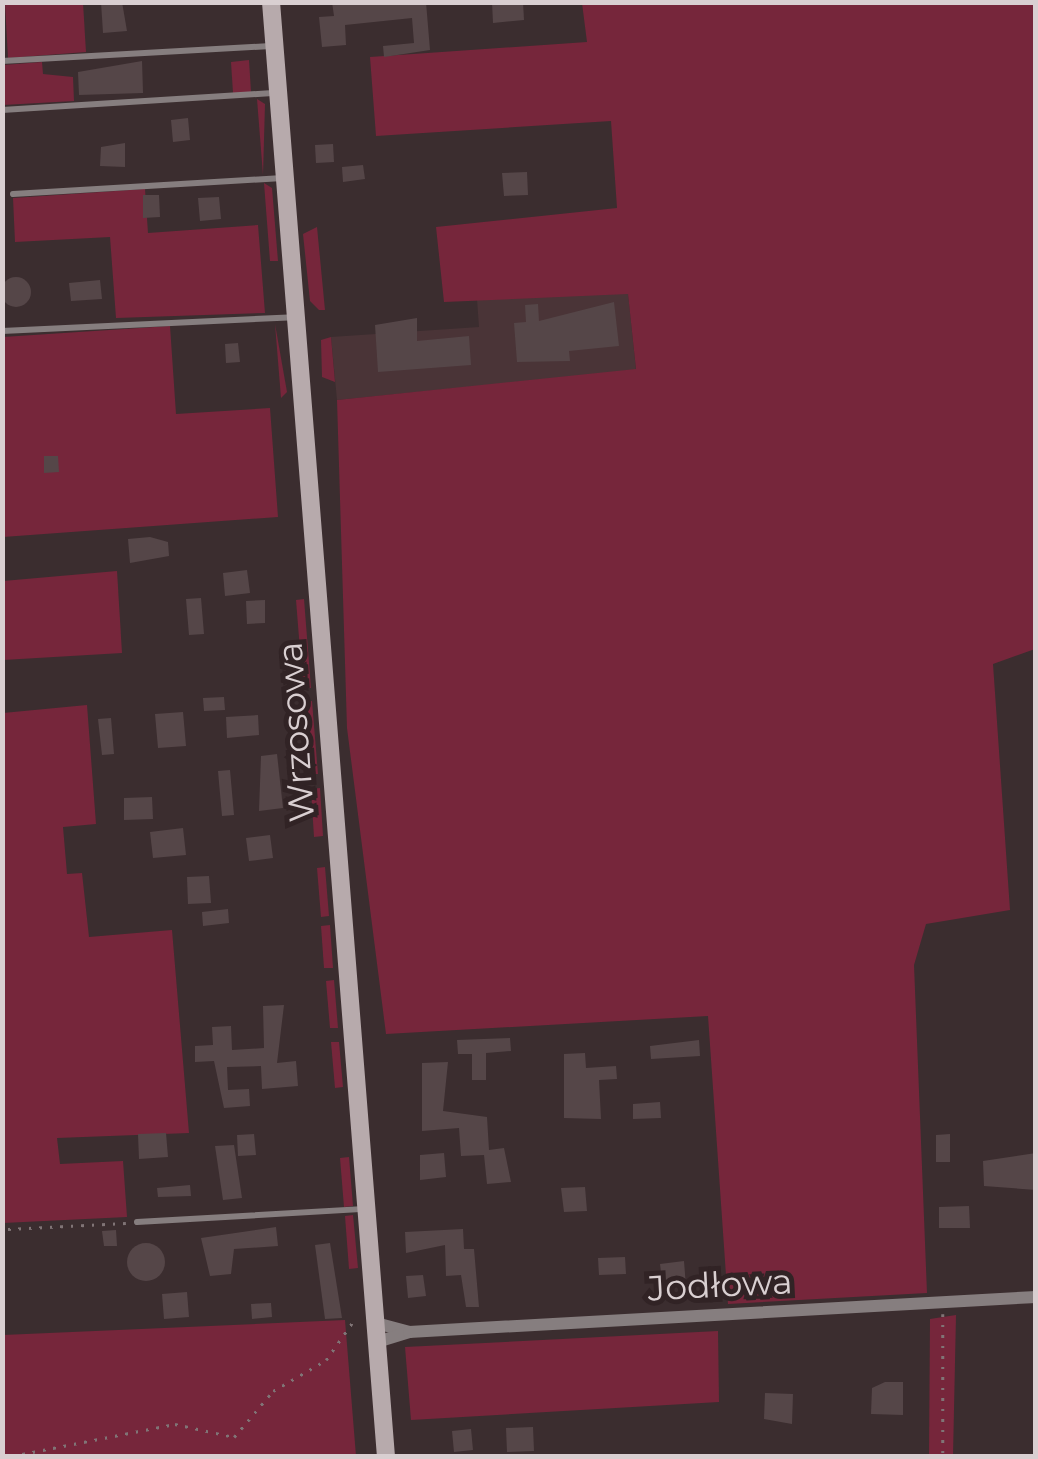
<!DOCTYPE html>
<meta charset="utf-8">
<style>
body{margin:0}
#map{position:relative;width:1038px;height:1459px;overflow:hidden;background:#3b2d2f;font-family:Montserrat,sans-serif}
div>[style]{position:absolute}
.built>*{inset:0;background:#4a3437}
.green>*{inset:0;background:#76263b}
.building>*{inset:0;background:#554648}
.round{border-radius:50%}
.path>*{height:2.5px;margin-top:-1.25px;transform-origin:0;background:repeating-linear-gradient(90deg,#807476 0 2.5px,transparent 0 10.5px)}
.service>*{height:6px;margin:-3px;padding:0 3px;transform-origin:3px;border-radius:3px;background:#867e7f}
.minor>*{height:12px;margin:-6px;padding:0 6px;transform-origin:6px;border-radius:6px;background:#867e7f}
.secondary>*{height:18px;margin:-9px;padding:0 9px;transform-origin:9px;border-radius:9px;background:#b7aaac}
span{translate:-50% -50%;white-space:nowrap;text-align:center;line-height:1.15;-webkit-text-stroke:10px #312325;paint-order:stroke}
.street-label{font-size:35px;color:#d9cfd1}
.frame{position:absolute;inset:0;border:5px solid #d9cfd1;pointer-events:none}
</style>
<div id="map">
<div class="built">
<div style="clip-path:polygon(628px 293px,636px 370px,337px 400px,331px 337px,479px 327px,477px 299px)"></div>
</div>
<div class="green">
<div style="clip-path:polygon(83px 3px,86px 52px,8px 58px,5px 4px)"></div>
<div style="clip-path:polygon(582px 3px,1035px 3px,1035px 649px,993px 664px,1010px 910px,926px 924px,914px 965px,927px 1293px,728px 1304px,708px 1016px,386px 1034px,347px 728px,337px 400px,636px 369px,628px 294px,444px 302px,436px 227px,617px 208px,611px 121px,376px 136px,370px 57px,587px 42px)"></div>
<div style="clip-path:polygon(249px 60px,251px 92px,233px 93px,231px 62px)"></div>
<div style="clip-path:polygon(42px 62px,43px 74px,73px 77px,74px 101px,3px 105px,3px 65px)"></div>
<div style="clip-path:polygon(257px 99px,265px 104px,263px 175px)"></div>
<div style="clip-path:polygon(264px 183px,272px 188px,278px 261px,270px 261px)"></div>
<div style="clip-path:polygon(145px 189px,148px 233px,258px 225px,265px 313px,116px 318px,110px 237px,15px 242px,13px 198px)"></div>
<div style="clip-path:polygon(317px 227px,325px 310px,319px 310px,310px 301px,303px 234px)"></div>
<div style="clip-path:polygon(275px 324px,287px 392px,281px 398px)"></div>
<div style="clip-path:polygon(170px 326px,176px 414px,270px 408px,278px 517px,3px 537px,3px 337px)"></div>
<div style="clip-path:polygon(331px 337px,335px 382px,322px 377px,321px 340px)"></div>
<div style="clip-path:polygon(117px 571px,122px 653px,3px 660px,3px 581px)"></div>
<div style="clip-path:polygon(304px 599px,311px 688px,303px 688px,296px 600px)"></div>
<div style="clip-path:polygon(312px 701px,318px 774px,310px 774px,304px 702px)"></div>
<div style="clip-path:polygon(87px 705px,96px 824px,63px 827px,67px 874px,82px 873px,89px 937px,172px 930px,189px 1133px,57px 1138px,60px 1164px,123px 1161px,127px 1217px,3px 1223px,3px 713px)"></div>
<div style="clip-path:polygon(320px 788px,323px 836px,314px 837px,311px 789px)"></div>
<div style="clip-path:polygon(325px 867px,329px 916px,321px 917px,317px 868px)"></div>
<div style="clip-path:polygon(330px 925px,333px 968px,324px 968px,321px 926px)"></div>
<div style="clip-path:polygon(334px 980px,338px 1028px,330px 1028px,326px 981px)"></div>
<div style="clip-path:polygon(331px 1042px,339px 1042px,343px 1087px,335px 1088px)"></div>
<div style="clip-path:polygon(349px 1157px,353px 1206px,344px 1207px,340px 1158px)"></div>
<div style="clip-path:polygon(353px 1215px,358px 1268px,349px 1269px,345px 1216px)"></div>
<div style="clip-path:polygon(956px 1315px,953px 1456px,929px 1456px,930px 1319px)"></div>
<div style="clip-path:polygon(345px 1320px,356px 1456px,3px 1456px,3px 1335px)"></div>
<div style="clip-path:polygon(718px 1331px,719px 1402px,411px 1420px,405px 1347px)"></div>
</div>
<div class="building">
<div style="clip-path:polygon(101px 2px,122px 2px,127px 31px,103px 33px)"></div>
<div style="clip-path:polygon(332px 2px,426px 2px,430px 50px,384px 57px,383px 46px,414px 43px,412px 18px,345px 25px,346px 45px,322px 47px,319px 17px,334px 16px)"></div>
<div style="clip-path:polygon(492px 2px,523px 2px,524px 20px,493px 23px)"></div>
<div style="clip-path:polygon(142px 61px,143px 93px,79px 95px,78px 72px)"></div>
<div style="clip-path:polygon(188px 118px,190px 140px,173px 142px,171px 120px)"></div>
<div style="clip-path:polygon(125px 143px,125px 167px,100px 166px,101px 147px)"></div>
<div style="clip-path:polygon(333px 144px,334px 162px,316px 163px,315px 145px)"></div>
<div style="clip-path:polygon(363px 165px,365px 179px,343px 182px,342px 167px)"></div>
<div style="clip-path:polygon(527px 172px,528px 195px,504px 196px,502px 173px)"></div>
<div style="clip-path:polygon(143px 195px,159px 195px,160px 217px,143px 218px)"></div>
<div style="clip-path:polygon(219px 197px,221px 219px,200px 221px,198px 198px)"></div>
<div class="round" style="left:1px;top:277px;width:30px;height:30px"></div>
<div style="clip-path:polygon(100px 280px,102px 299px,71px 301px,69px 283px)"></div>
<div style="clip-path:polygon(614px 302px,619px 346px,569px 351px,570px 361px,517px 362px,514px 323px,526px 322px,525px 305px,538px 304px,539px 321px)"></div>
<div style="clip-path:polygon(417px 318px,417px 341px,469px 336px,471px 365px,378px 372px,375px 325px)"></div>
<div style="clip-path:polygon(238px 343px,240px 362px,226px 363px,225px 344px)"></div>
<div style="clip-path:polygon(44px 456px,58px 456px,59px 472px,44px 473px)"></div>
<div style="clip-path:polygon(150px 537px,168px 542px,169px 556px,130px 563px,128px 539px)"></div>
<div style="clip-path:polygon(247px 570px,250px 593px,225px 596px,223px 573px)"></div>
<div style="clip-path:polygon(201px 598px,204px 634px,189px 635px,186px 599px)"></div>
<div style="clip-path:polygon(265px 600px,265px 623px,247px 624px,246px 601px)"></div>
<div style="clip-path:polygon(224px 697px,225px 710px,204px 711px,203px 698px)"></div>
<div style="clip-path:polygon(183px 712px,186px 746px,158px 748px,155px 714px)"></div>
<div style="clip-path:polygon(258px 715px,259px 735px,227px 738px,226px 717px)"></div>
<div style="clip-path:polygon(111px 718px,114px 754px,102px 755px,98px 719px)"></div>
<div style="clip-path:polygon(277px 754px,283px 808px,259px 811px,261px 756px)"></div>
<div style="clip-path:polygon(230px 770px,234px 815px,222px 816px,218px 771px)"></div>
<div style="clip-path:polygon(152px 797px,153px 819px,124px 820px,124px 798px)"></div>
<div style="clip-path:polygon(183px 828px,186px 855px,153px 858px,150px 832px)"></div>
<div style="clip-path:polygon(270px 835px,273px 858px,249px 861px,246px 838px)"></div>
<div style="clip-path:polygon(209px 876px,211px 903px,188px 904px,187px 877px)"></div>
<div style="clip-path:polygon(228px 909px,229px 923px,203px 926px,202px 912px)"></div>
<div style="clip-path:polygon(284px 1005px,277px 1063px,296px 1061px,298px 1086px,262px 1089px,261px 1066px,227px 1067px,228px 1090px,249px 1089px,250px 1106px,224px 1108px,214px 1061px,195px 1062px,195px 1046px,213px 1045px,212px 1027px,231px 1026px,232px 1050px,264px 1048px,263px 1006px)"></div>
<div style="clip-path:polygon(510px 1038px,511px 1051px,486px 1053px,486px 1080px,472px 1080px,472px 1054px,458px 1054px,457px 1040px)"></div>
<div style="clip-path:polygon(699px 1040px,700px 1056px,651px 1059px,650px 1046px)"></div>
<div style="clip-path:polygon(585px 1053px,586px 1068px,616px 1066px,617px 1079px,599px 1080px,601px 1119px,564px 1118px,564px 1054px)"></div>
<div style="clip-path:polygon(448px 1062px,443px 1111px,487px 1117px,489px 1150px,504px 1148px,511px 1182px,487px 1184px,484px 1155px,461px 1156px,459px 1128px,422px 1131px,422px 1063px)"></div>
<div style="clip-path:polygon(660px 1102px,661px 1118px,633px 1119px,633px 1104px)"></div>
<div style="clip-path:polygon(166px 1133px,168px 1157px,139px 1159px,138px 1134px)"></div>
<div style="clip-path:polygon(254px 1134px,256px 1155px,238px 1156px,237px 1135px)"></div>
<div style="clip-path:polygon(950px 1134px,950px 1162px,936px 1162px,936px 1135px)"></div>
<div style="clip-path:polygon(234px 1145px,242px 1198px,223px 1200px,215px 1146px)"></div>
<div style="clip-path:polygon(444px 1153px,446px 1177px,420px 1180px,420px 1155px)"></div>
<div style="clip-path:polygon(1036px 1153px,1036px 1190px,984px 1186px,983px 1161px)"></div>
<div style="clip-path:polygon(190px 1185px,191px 1196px,158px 1197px,157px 1188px)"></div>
<div style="clip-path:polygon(585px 1187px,587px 1211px,564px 1212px,561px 1188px)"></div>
<div style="clip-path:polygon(969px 1206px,970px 1228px,939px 1228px,939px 1207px)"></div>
<div style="clip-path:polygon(276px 1227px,278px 1246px,234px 1249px,231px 1274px,210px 1276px,201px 1238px)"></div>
<div style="clip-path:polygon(463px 1229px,464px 1249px,474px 1249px,479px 1307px,466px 1307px,461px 1275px,446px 1276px,445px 1245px,406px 1253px,405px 1232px)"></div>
<div style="clip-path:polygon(116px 1230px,117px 1246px,104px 1246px,102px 1231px)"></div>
<div class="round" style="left:127px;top:1243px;width:38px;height:38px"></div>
<div style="clip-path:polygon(330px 1243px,342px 1318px,325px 1319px,315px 1245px)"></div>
<div style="clip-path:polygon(625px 1257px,626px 1274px,599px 1275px,598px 1258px)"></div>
<div style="clip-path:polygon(684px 1261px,686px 1287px,663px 1289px,660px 1264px)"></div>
<div style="clip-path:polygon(423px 1275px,426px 1296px,408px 1298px,406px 1276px)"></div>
<div style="clip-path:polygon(187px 1292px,189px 1317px,164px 1319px,162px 1294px)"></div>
<div style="clip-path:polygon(271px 1303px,272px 1317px,252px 1319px,251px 1304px)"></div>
<div style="clip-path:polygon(885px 1382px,903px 1382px,903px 1415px,871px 1414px,872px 1388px)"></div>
<div style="clip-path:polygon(765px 1393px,793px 1394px,792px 1424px,764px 1419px)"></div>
<div style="clip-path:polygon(533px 1427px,534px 1451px,507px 1452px,506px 1428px)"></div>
<div style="clip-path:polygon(471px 1429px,473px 1450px,454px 1452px,452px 1431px)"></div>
</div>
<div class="path">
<div style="left:8px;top:1229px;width:118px;rotate:-2.9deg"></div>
<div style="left:943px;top:1314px;width:142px;rotate:90deg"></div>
<div style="left:12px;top:1456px;width:166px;rotate:-11.1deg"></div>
<div style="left:175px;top:1424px;width:60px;rotate:12.4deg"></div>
<div style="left:234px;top:1437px;width:60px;rotate:-49.7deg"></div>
<div style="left:273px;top:1391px;width:61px;rotate:-30.3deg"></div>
<div style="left:326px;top:1360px;width:45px;rotate:-54.9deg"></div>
</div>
<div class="service">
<div style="left:2px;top:61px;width:269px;rotate:-3.2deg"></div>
<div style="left:2px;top:110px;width:275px;rotate:-3.6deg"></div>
<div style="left:13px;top:194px;width:270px;rotate:-3.4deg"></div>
<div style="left:2px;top:331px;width:292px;rotate:-2.7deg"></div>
<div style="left:137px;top:1222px;width:228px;rotate:-3.3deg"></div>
</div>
<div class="minor">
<div style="left:376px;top:1323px;width:34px;rotate:15deg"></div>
<div style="left:377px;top:1342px;width:34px;rotate:-17deg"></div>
<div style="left:409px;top:1332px;width:628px;rotate:-3.2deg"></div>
</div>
<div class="secondary">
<div style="left:271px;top:2px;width:1459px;rotate:85.48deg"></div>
</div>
<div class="street-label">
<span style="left:296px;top:732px;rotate:-94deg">Wrzosowa</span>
<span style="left:720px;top:1285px;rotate:-3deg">Jodłowa</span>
</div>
<div class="frame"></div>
</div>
